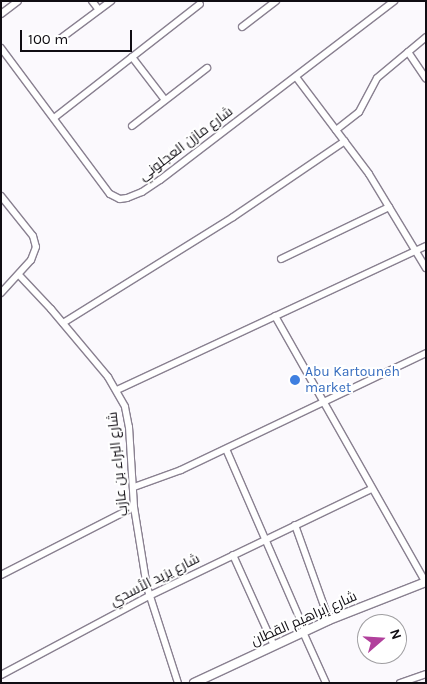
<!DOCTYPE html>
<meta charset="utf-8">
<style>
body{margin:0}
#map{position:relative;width:427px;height:684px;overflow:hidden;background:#fbf9fd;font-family:Karla,Cairo,sans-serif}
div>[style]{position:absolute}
.roads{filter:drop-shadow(1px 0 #898090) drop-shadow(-1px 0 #898090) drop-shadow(0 1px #898090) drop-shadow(0 -1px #898090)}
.minor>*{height:6px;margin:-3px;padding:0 3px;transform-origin:3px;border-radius:3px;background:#fff}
.tertiary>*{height:8px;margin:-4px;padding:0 4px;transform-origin:4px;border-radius:4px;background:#fff}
.dots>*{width:14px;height:14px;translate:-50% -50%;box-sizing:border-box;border:2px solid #fff;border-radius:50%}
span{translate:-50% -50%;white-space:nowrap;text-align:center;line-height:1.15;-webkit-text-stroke:4px #fff;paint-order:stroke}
.street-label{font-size:14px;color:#100d13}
.shop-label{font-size:14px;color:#366cbe}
.left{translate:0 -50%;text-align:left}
.frame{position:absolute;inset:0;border:2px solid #100d13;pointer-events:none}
.north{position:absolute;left:357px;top:614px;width:50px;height:50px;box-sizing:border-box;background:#fff;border:1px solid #9f9ea1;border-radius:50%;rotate:71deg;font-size:14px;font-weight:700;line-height:20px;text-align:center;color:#100d13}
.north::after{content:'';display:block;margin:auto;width:18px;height:22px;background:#b1409c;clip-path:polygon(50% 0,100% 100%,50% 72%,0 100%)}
.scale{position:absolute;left:20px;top:30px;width:112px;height:22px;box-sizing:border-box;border:2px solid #100d13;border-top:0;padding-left:6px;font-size:15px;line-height:18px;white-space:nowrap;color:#100d13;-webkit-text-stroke:4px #fff;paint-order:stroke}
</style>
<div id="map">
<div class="roads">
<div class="minor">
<div style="left:92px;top:1px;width:11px;rotate:52deg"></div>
<div style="left:1px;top:14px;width:21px;rotate:-37deg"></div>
<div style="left:242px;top:27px;width:43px;rotate:-37.4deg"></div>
<div style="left:60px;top:39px;width:64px;rotate:-36.7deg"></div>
<div style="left:1px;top:48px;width:182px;rotate:53.3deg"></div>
<div style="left:110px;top:194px;width:11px;rotate:27deg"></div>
<div style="left:120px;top:199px;width:7px;rotate:-8deg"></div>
<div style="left:127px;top:198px;width:16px;rotate:-22deg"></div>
<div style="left:142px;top:192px;width:22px;rotate:-34deg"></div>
<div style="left:160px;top:180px;width:295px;rotate:-37.4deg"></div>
<div style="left:408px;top:52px;width:32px;rotate:56deg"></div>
<div style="left:132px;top:57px;width:54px;rotate:52.5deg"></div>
<div style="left:296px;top:77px;width:121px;rotate:53deg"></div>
<div style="left:369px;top:174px;width:110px;rotate:58.8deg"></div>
<div style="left:54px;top:118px;width:185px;rotate:-38deg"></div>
<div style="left:132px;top:126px;width:95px;rotate:-37.7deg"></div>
<div style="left:336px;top:130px;width:29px;rotate:-38deg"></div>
<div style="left:359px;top:112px;width:38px;rotate:-62deg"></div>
<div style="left:377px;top:78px;width:64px;rotate:-39.9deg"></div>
<div style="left:1px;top:196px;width:51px;rotate:51.3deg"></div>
<div style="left:33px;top:236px;width:11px;rotate:75deg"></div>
<div style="left:36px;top:247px;width:14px;rotate:111deg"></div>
<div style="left:31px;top:260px;width:45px;rotate:132.3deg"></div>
<div style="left:281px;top:259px;width:120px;rotate:-25.7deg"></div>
<div style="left:19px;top:275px;width:47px;rotate:46.7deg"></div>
<div style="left:51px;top:309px;width:89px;rotate:50deg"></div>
<div style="left:108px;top:377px;width:34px;rotate:60deg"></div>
<div style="left:125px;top:407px;width:20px;rotate:79deg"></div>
<div style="left:129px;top:427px;width:80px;rotate:86.4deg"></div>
<div style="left:134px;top:507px;width:81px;rotate:80.8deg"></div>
<div style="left:147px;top:587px;width:101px;rotate:72.1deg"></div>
<div style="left:275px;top:316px;width:307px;rotate:60.5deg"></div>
<div style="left:63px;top:323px;width:200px;rotate:-31.9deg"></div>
<div style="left:233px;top:217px;width:135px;rotate:-34.2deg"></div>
<div style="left:117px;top:390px;width:341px;rotate:-25deg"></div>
<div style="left:226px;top:449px;width:198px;rotate:66.5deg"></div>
<div style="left:134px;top:487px;width:50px;rotate:-19.9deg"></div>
<div style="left:181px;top:470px;width:272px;rotate:-25.5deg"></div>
<div style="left:295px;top:525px;width:101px;rotate:70.3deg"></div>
<div style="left:233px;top:555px;width:100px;rotate:65.7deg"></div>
<div style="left:1px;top:575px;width:149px;rotate:-27.1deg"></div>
<div style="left:303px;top:632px;width:56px;rotate:65.7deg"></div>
<div style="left:1px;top:675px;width:168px;rotate:-28.1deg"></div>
<div style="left:149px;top:596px;width:246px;rotate:-25.7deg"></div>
<div style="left:400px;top:683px;width:28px;rotate:-19deg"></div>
</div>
<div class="tertiary">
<div style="left:194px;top:683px;width:149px;rotate:-25deg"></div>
<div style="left:329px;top:620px;width:104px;rotate:-21.4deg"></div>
</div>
</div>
<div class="dots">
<div style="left:295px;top:380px;background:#3f7fe0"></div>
</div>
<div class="street-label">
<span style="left:186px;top:144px;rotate:-37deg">شارع مازن العجلوني</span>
<span style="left:118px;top:464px;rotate:-96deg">شارع البراء بن عازب</span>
<span style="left:155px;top:580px;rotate:-27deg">شارع يزيد الأسدي</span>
<span style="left:304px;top:619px;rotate:-24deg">شارع إبراهيم القطان</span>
</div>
<div class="shop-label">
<span class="left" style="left:305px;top:380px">Abu Kartouneh<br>market</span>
</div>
<div class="frame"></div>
<div class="north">N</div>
<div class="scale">100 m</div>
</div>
